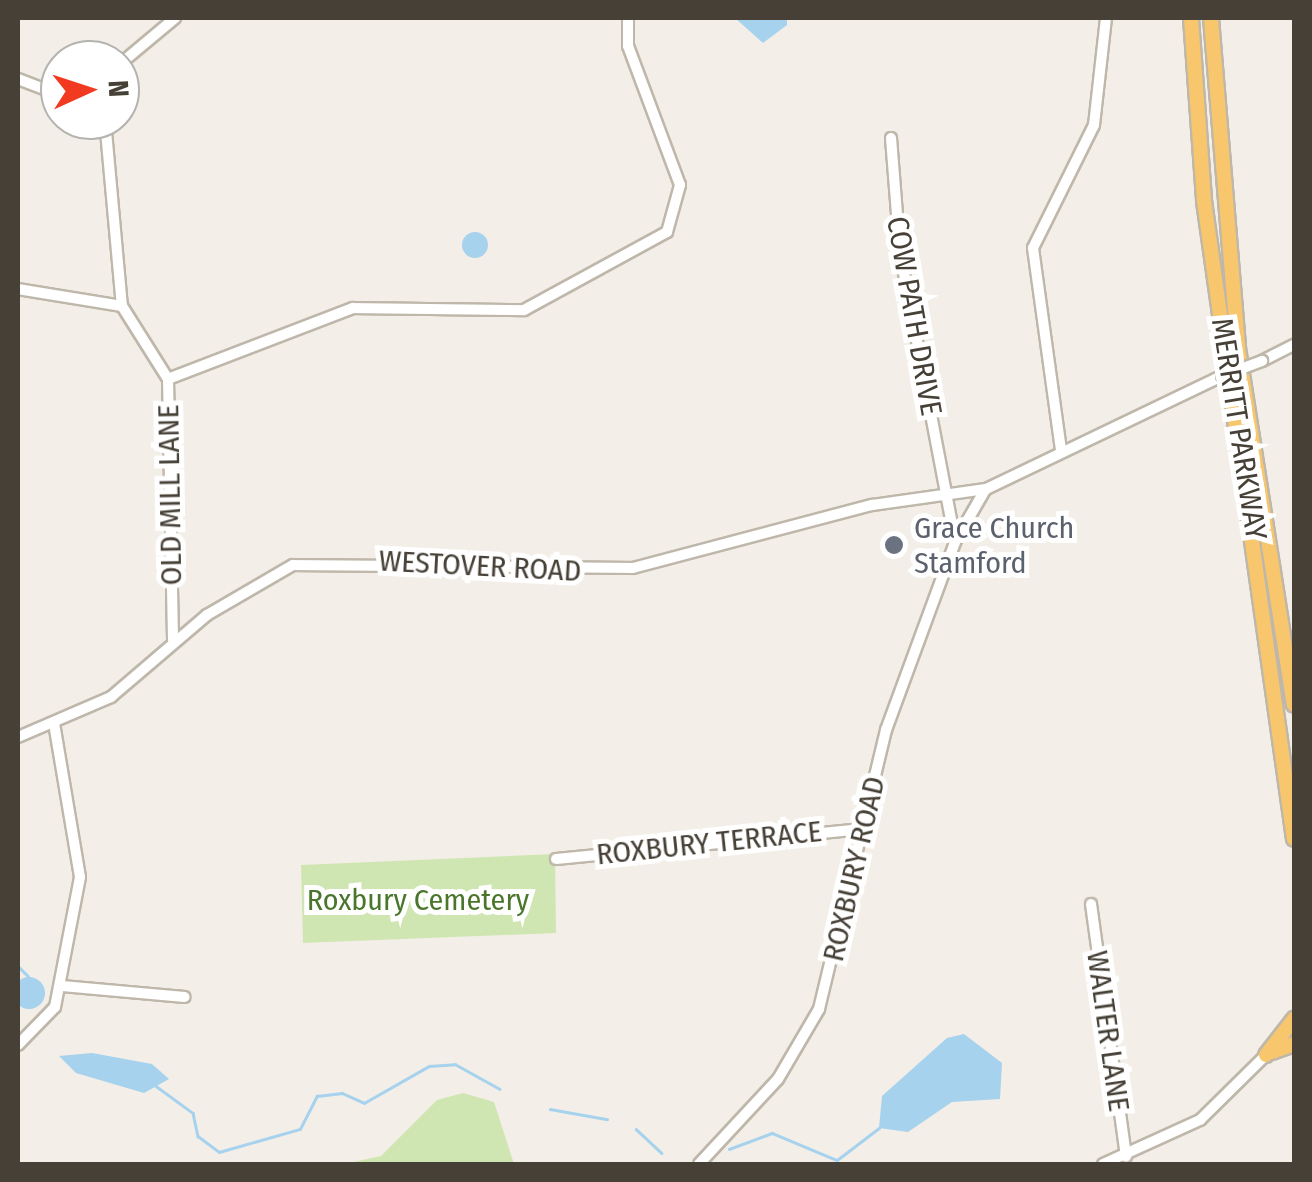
<!DOCTYPE html>
<style>
body{margin:0}
#map{position:relative;width:1312px;height:1182px;overflow:hidden;background:#f3efe8;font-family:"Fira Sans Condensed",sans-serif}
div>[style]{position:absolute}
.green>*{inset:0;background:#d0e6b2}
.water>*{inset:0;background:#a6d2ee}
.round{border-radius:50%}
.stream>*{height:2.5px;margin:-1.25px;padding:0 1.25px;transform-origin:1.25px;border-radius:1.25px;background:#a6d2ee}
.roads{filter:drop-shadow(2px 0 #beb7aa) drop-shadow(-2px 0 #beb7aa) drop-shadow(0 2px #beb7aa) drop-shadow(0 -2px #beb7aa)}
.minor>*{height:10px;margin:-5px;padding:0 5px;transform-origin:5px;border-radius:5px;background:#fff}
.highway>*{height:14px;margin:-7px;padding:0 7px;transform-origin:7px;border-radius:7px;background:#f8c76d}
.bridges{filter:drop-shadow(2px 0 #beb7aa) drop-shadow(-2px 0 #beb7aa) drop-shadow(0 2px #beb7aa) drop-shadow(0 -2px #beb7aa)}
.minor-bridge>*{height:10px;margin:-5px;padding:0 5px;transform-origin:5px;border-radius:5px;background:#fff}
.dots>*{width:28px;height:28px;translate:-50% -50%;box-sizing:border-box;border:5px solid #fff;border-radius:50%}
span{translate:-50% -50%;white-space:nowrap;text-align:center;line-height:1.15;-webkit-text-stroke:10px #fff;paint-order:stroke}
.street-label{font-size:30px;color:#464037}
.worship-label{font-size:30px;color:#5b616d}
.left{translate:0 -50%;text-align:left}
.park-label{font-size:30px;color:#4a762c}
.frame{position:absolute;inset:0;border:20px solid #464037;pointer-events:none}
.north{position:absolute;left:40px;top:40px;width:100px;height:100px;box-sizing:border-box;background:#fff;border:2px solid #b5b3af;border-radius:50%;rotate:87deg;font-size:28px;font-weight:700;line-height:40px;text-align:center;color:#464037}
.north::after{content:'';display:block;margin:auto;width:35px;height:45px;background:#f23a20;clip-path:polygon(50% 0,100% 100%,50% 72%,0 100%)}
</style>
<div id="map">
<div class="green">
<div style="clip-path:polygon(555px 854px,556px 933px,303px 943px,301px 865px)"></div>
<div style="clip-path:polygon(463px 1093px,494px 1102px,514px 1164px,344px 1164px,381px 1156px,437px 1100px)"></div>
</div>
<div class="water">
<div style="clip-path:polygon(735px 18px,787px 18px,787px 25px,763px 43px)"></div>
<div class="round" style="left:462px;top:232px;width:26px;height:26px"></div>
<div class="round" style="left:13px;top:977px;width:32px;height:32px"></div>
<div style="clip-path:polygon(964px 1034px,1002px 1063px,1000px 1099px,952px 1102px,908px 1132px,879px 1128px,882px 1096px,947px 1038px)"></div>
<div style="clip-path:polygon(92px 1053px,152px 1064px,169px 1079px,144px 1093px,76px 1073px,59px 1056px)"></div>
</div>
<div class="stream">
<div style="left:676px;top:18px;width:21px"></div>
<div style="left:18px;top:966px;width:14px;rotate:45deg"></div>
<div style="left:156px;top:1086px;width:46px;rotate:36.1deg"></div>
<div style="left:193px;top:1113px;width:24px;rotate:78deg"></div>
<div style="left:198px;top:1136px;width:26px;rotate:37deg"></div>
<div style="left:219px;top:1152px;width:84px;rotate:-15.9deg"></div>
<div style="left:300px;top:1129px;width:37px;rotate:-63deg"></div>
<div style="left:317px;top:1096px;width:25px;rotate:-7deg"></div>
<div style="left:342px;top:1093px;width:24px;rotate:24deg"></div>
<div style="left:364px;top:1103px;width:75px;rotate:-29.6deg"></div>
<div style="left:429px;top:1066px;width:26px;rotate:-4deg"></div>
<div style="left:455px;top:1064px;width:51px;rotate:29.1deg"></div>
<div style="left:550px;top:1109px;width:58px;rotate:10deg"></div>
<div style="left:636px;top:1129px;width:35px;rotate:43deg"></div>
<div style="left:729px;top:1149px;width:46px;rotate:-20.4deg"></div>
<div style="left:772px;top:1133px;width:70px;rotate:22.6deg"></div>
<div style="left:837px;top:1160px;width:53px;rotate:-37.3deg"></div>
</div>
<div class="roads">
<div class="minor">
<div style="left:120px;top:64px;width:72px;rotate:-39.9deg"></div>
<div style="left:18px;top:79px;width:45px;rotate:20.9deg"></div>
<div style="left:105px;top:120px;width:187px;rotate:84.8deg"></div>
<div style="left:122px;top:306px;width:86px;rotate:57.8deg"></div>
<div style="left:168px;top:379px;width:261px;rotate:88.9deg"></div>
<div style="left:891px;top:138px;width:114px;rotate:85.5deg"></div>
<div style="left:900px;top:252px;width:294px;rotate:79.2deg"></div>
<div style="left:18px;top:289px;width:105px;rotate:9.3deg"></div>
<div style="left:1262px;top:361px;width:36px;rotate:-27deg"></div>
<div style="left:168px;top:379px;width:198px;rotate:-21deg"></div>
<div style="left:353px;top:308px;width:171px;rotate:0.7deg"></div>
<div style="left:524px;top:310px;width:163px;rotate:-28.6deg"></div>
<div style="left:667px;top:232px;width:49px;rotate:-74.5deg"></div>
<div style="left:680px;top:185px;width:148px;rotate:-110.5deg"></div>
<div style="left:628px;top:46px;width:28px;rotate:-90deg"></div>
<div style="left:1061px;top:450px;width:204px;rotate:-97.9deg"></div>
<div style="left:1033px;top:248px;width:137px;rotate:-63.6deg"></div>
<div style="left:1094px;top:125px;width:108px;rotate:-83.6deg"></div>
<div style="left:18px;top:737px;width:101px;rotate:-23.3deg"></div>
<div style="left:111px;top:697px;width:126px;rotate:-40.5deg"></div>
<div style="left:207px;top:615px;width:99px;rotate:-30.2deg"></div>
<div style="left:293px;top:565px;width:340px;rotate:0.5deg"></div>
<div style="left:633px;top:568px;width:247px;rotate:-14.8deg"></div>
<div style="left:872px;top:505px;width:115px;rotate:-8deg"></div>
<div style="left:986px;top:489px;width:262px;rotate:-25.6deg"></div>
<div style="left:556px;top:859px;width:308px;rotate:-5.6deg"></div>
<div style="left:1091px;top:904px;width:255px;rotate:82.1deg"></div>
<div style="left:62px;top:986px;width:123px;rotate:5.1deg"></div>
<div style="left:18px;top:1045px;width:53px;rotate:-45.8deg"></div>
<div style="left:55px;top:1007px;width:132px;rotate:-79.1deg"></div>
<div style="left:80px;top:877px;width:155px;rotate:-99.6deg"></div>
<div style="left:699px;top:1164px;width:116px;rotate:-47.1deg"></div>
<div style="left:778px;top:1079px;width:81px;rotate:-59.6deg"></div>
<div style="left:819px;top:1009px;width:287px;rotate:-76.5deg"></div>
<div style="left:886px;top:730px;width:200px;rotate:-69.8deg"></div>
<div style="left:955px;top:542px;width:60px;rotate:-60deg"></div>
<div style="left:1103px;top:1164px;width:107px;rotate:-24.4deg"></div>
<div style="left:1200px;top:1120px;width:93px;rotate:-44.6deg"></div>
</div>
<div class="highway">
<div style="left:1191px;top:18px;width:183px;rotate:85.9deg"></div>
<div style="left:1204px;top:201px;width:644px;rotate:81.97deg"></div>
<div style="left:1211px;top:18px;width:331px;rotate:85.3deg"></div>
<div style="left:1238px;top:348px;width:361px;rotate:81.1deg"></div>
<div style="left:1272px;top:1052px;width:23px;rotate:-20deg"></div>
<div style="left:1266px;top:1055px;width:46px;rotate:-52.1deg"></div>
</div>
</div>
<div class="bridges">
<div class="minor-bridge">
<div style="left:1222px;top:376px;width:43px;rotate:-20.6deg"></div>
</div>
</div>
<div class="dots">
<div style="left:894px;top:545px;background:#6b7280"></div>
</div>
<div class="street-label">
<span style="left:914px;top:316px;rotate:80deg">COW PATH DRIVE</span>
<span style="left:1239px;top:429px;rotate:81deg">MERRITT PARKWAY</span>
<span style="left:170px;top:495px;rotate:-91deg">OLD MILL LANE</span>
<span style="left:480px;top:566px;rotate:3deg">WESTOVER ROAD</span>
<span style="left:709px;top:843px;rotate:-6deg">ROXBURY TERRACE</span>
<span style="left:854px;top:869px;rotate:-77deg">ROXBURY ROAD</span>
<span style="left:1108px;top:1031px;rotate:82deg">WALTER LANE</span>
</div>
<div class="worship-label">
<span class="left" style="left:914px;top:545px">Grace Church<br>Stamford</span>
</div>
<div class="park-label">
<span style="left:418px;top:900px">Roxbury Cemetery</span>
</div>
<div class="frame"></div>
<div class="north">N</div>
</div>
